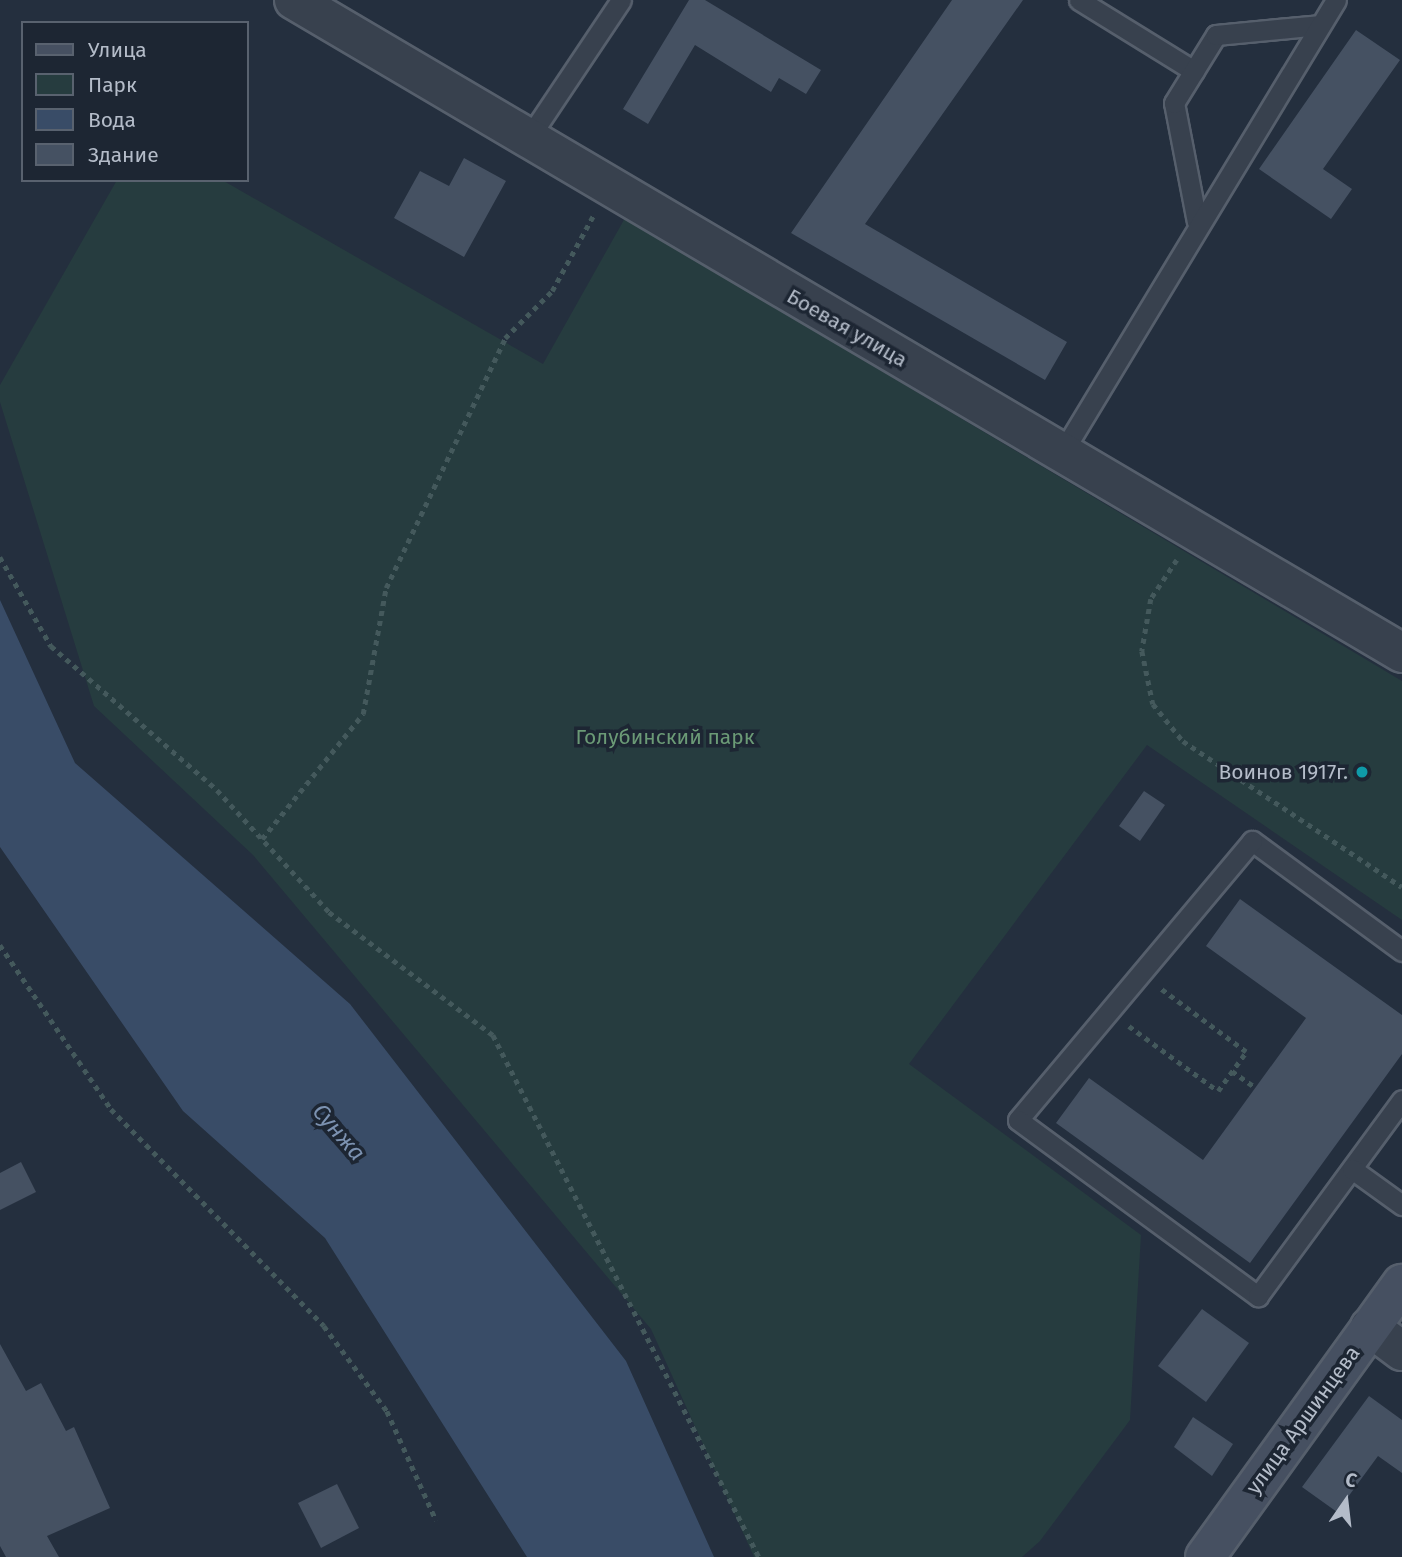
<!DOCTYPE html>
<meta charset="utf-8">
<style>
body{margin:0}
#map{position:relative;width:1402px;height:1557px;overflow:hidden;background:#242f3e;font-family:"Fira Sans",sans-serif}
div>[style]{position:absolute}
.green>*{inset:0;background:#263c3f}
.water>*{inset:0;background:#394c67}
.building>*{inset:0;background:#455162}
.path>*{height:4.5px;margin-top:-2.25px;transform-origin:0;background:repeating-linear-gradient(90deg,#44595c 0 5px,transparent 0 10px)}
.roads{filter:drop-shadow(2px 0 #565f6c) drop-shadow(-2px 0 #565f6c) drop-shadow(0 2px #565f6c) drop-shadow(0 -2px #565f6c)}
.lane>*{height:19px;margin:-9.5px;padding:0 9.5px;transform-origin:9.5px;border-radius:9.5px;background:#38414e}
.street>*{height:38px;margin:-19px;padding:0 19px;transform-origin:19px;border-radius:19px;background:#38414e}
.secondary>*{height:38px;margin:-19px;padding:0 19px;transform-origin:19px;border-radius:19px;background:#465061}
.dots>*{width:19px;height:19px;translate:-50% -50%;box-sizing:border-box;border:4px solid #1d2633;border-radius:50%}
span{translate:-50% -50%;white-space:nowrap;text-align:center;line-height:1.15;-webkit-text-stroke:7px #1d2633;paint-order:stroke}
.street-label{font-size:21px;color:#b4bcc9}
.park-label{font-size:21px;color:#6b9a76}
.poi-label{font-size:21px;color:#b4bcc9}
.right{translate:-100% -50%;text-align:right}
.water-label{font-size:23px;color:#7c92b1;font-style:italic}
.legend{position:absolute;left:21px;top:21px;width:228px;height:161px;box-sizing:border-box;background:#1d2633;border:2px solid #59626f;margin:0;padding:9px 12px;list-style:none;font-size:21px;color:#b4bcc9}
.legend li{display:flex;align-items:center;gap:14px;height:35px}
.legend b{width:35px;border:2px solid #59626f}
.north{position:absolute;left:1311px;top:1466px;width:70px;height:70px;-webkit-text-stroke:5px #1d2633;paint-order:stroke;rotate:14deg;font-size:19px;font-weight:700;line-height:28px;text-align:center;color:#b4bcc9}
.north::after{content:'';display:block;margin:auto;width:24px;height:32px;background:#b4bcc9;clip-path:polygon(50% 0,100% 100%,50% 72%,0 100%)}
</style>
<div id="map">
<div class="green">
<div style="clip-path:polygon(117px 180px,222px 180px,543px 364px,625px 218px,1402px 681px,1402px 920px,1147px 745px,909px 1064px,1141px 1235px,1130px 1420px,1040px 1541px,1022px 1557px,754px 1557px,651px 1329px,253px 855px,94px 706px,0 402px,0 385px)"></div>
</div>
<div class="water">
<div style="clip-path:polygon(0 600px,75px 763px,350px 1004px,626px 1361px,714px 1557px,527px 1557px,325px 1238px,183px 1111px,0 847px)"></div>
</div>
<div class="building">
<div style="clip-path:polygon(689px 0,705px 0,821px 70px,806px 94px,779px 78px,771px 92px,695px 45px,648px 124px,623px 109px)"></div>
<div style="clip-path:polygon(952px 0,1023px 0,865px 224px,1067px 342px,1045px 380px,791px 233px)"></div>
<div style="clip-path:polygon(1356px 30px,1400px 60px,1323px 169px,1352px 189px,1331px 219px,1259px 169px)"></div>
<div style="clip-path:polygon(464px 158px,506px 181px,464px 257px,394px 218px,420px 171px,449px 186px)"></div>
<div style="clip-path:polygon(1144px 791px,1165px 805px,1140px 841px,1119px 826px)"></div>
<div style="clip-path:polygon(1240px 899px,1402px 1015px,1402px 1054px,1250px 1263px,1056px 1123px,1089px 1078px,1203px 1160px,1306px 1018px,1206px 946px)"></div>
<div style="clip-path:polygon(21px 1162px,36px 1192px,0 1210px,0 1173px)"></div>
<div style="clip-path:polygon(1202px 1309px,1249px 1343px,1206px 1402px,1158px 1366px)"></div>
<div style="clip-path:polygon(0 1344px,26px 1391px,41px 1383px,66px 1431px,74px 1427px,110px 1508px,47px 1536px,59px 1557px,6px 1557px,0 1546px)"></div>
<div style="clip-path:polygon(1369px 1396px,1402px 1420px,1402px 1473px,1378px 1456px,1337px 1512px,1302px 1487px)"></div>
<div style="clip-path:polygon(1193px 1417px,1233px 1444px,1212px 1476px,1174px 1447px)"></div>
<div style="clip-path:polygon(337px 1484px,359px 1528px,321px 1548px,298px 1503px)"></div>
</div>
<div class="path">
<div style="left:0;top:557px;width:103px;rotate:60.2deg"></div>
<div style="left:51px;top:646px;width:220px;rotate:40.9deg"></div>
<div style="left:217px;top:790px;width:166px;rotate:47.4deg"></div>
<div style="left:329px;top:912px;width:205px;rotate:36.9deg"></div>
<div style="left:493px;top:1035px;width:586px;rotate:63deg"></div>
<div style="left:1177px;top:560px;width:47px;rotate:123.7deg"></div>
<div style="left:1151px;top:599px;width:53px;rotate:99.8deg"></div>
<div style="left:1142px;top:651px;width:54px;rotate:78.3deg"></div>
<div style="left:1153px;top:704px;width:48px;rotate:51deg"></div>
<div style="left:1183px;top:741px;width:263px;rotate:33.7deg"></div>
<div style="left:262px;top:839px;width:161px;rotate:-51.1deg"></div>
<div style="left:363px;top:714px;width:128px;rotate:-79.7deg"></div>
<div style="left:386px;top:588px;width:277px;rotate:-64.5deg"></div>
<div style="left:505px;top:338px;width:66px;rotate:-45deg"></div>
<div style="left:552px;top:291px;width:85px;rotate:-61.3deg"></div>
<div style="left:0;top:945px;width:198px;rotate:55.9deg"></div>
<div style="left:111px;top:1109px;width:304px;rotate:45.5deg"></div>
<div style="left:324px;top:1326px;width:106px;rotate:53.5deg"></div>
<div style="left:387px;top:1411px;width:120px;rotate:65.8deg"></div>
<div style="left:1129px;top:1026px;width:110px;rotate:36.1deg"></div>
<div style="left:1218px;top:1091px;width:48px;rotate:-54.3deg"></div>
<div style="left:1246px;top:1052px;width:106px;rotate:-143.5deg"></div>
<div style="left:1232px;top:1071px;width:29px;rotate:35deg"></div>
</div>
<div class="roads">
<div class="lane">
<div style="left:1079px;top:0;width:135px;rotate:31.7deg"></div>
<div style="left:528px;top:139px;width:167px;rotate:-56.2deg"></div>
<div style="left:1197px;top:222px;width:121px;rotate:-100.9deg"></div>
<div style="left:1174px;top:103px;width:80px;rotate:-58.3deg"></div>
<div style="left:1216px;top:35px;width:103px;rotate:-5.5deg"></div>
<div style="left:1062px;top:453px;width:529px;rotate:-58.83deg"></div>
<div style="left:1402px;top:951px;width:186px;rotate:-143.7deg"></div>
<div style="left:1252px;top:841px;width:364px;rotate:130deg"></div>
<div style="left:1018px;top:1120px;width:298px;rotate:36.3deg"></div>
<div style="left:1258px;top:1296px;width:243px;rotate:-53.7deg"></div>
<div style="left:1352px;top:1169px;width:62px;rotate:35.8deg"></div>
</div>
<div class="street">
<div style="left:294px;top:0;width:1286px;rotate:30.51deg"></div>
<div style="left:1370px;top:1327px;width:40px;rotate:37deg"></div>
</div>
<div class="secondary">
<div style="left:1205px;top:1557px;width:337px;rotate:-54.2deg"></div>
</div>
</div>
<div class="dots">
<div style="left:1362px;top:772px;background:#0f9aa8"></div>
</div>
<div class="street-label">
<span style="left:847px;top:328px;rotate:30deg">Боевая улица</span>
<span style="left:1303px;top:1420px;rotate:-54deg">улица Аршинцева</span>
</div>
<div class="park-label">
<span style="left:665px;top:737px">Голубинский парк</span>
</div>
<div class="poi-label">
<span class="right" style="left:1348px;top:772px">Воинов 1917г.</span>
</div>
<div class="water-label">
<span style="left:339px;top:1132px;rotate:49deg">Сунжа</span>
</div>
<ul class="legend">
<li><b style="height:9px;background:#465061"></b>Улица</li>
<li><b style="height:19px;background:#263c3f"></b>Парк</li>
<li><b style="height:19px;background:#394c67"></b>Вода</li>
<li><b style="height:19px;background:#455162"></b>Здание</li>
</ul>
<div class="north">С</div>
</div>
